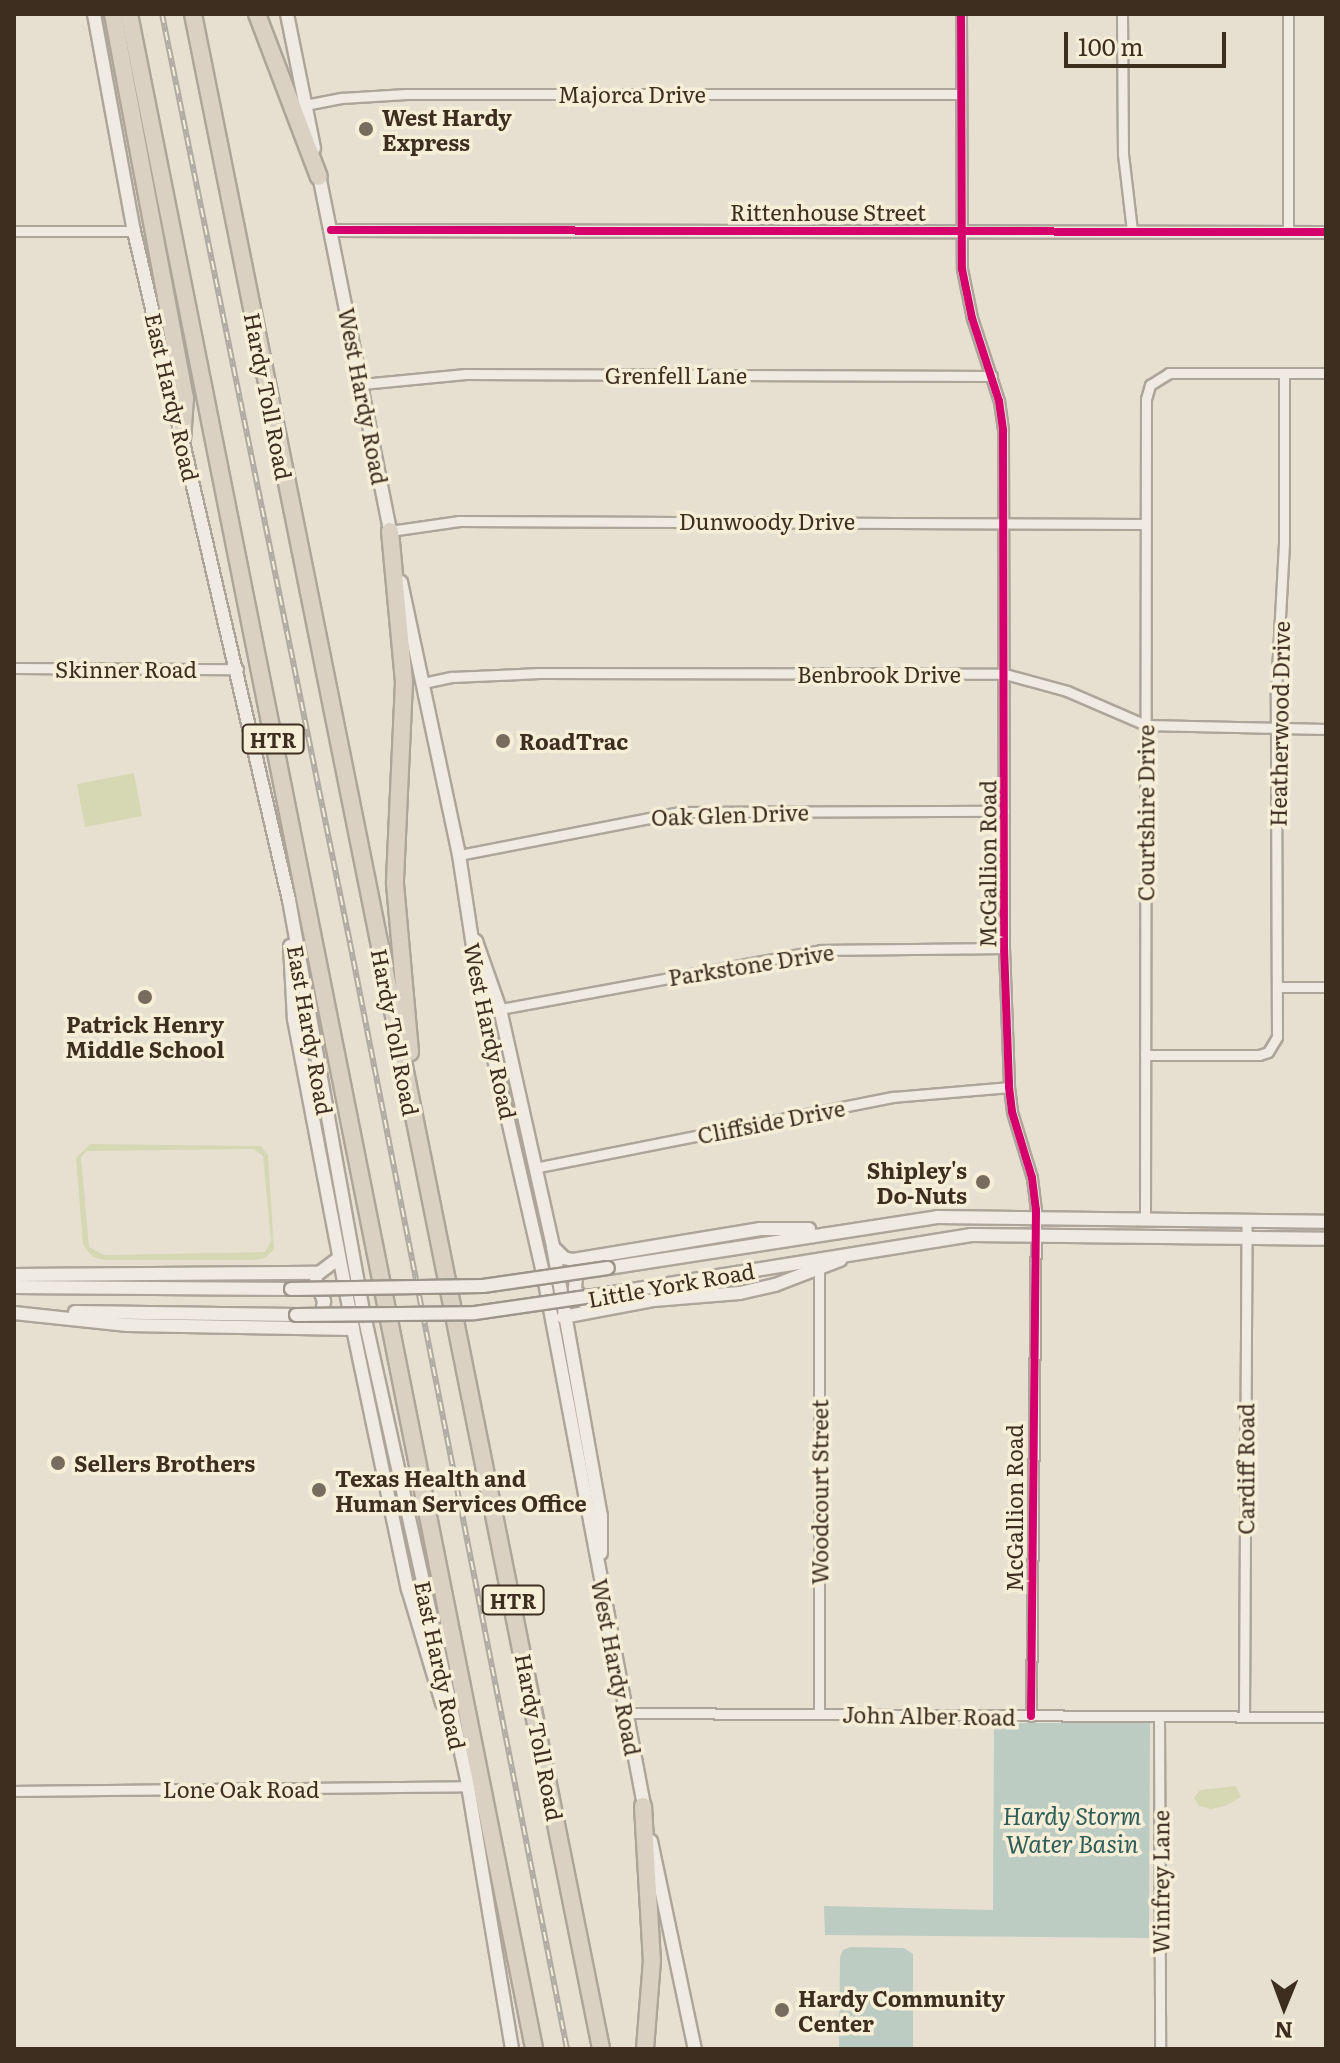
<!DOCTYPE html>
<style>
body{margin:0}
#map{position:relative;width:1340px;height:2063px;overflow:hidden;background:#e7e0d1;font-family:Literata,serif}
div>[style]{position:absolute}
.green>*{inset:0;background:#d6d7b3}
.water>*{inset:0;background:#bcccc2}
.roads{filter:drop-shadow(2px 0 #ada599) drop-shadow(-2px 0 #ada599) drop-shadow(0 2px #ada599) drop-shadow(0 -2px #ada599)}
.minor>*{height:9px;margin:-4.5px;padding:0 4.5px;transform-origin:4.5px;border-radius:4.5px;background:#efebe3}
.tertiary>*{height:11px;margin:-5.5px;padding:0 5.5px;transform-origin:5.5px;border-radius:5.5px;background:#efebe3}
.secondary>*{height:12px;margin:-6px;padding:0 6px;transform-origin:6px;border-radius:6px;background:#efebe3}
.motorway>*{height:16px;margin:-8px;padding:0 8px;transform-origin:8px;border-radius:8px;background:#dad1c2}
.rail>*{height:6px;margin-top:-3px;transform-origin:0;background:repeating-linear-gradient(90deg,#f7eed8 0 9px,#afaaa2 0 18px);box-sizing:border-box;border-block:2px solid #afaaa2}
.bridges{filter:drop-shadow(2px 0 #9c958a) drop-shadow(-2px 0 #9c958a) drop-shadow(0 2px #9c958a) drop-shadow(0 -2px #9c958a)}
.secondary-bridge>*{height:12px;margin:-6px;padding:0 6px;transform-origin:6px;border-radius:6px;background:#efebe3}
.cycleway>*{height:8px;margin:-4px;padding:0 4px;transform-origin:4px;border-radius:4px;background:#d6006c}
.dots>*{width:22px;height:22px;translate:-50% -50%;box-sizing:border-box;border:4px solid #f7eed8;border-radius:50%}
span{translate:-50% -50%;white-space:nowrap;text-align:center;line-height:1.15;-webkit-text-stroke:7px #f7eed8;paint-order:stroke}
.shield-label span{padding:2px 6px;background:#f7eed8;border:2px solid;border-radius:6px;-webkit-text-stroke-width:0}
.shield-label{font-size:20px;color:#3d2e20;font-weight:700}
.street-label{font-size:22px;color:#3d2e20}
.poi-label{font-size:22px;color:#3d2e20;font-weight:700}
.left{translate:0 -50%;text-align:left}
.right{translate:-100% -50%;text-align:right}
.water-label{font-size:24px;color:#2f5d5a;font-style:italic}
.frame{position:absolute;inset:0;border:16px solid #3d2e20;pointer-events:none}
.north{position:absolute;left:1244px;top:1967px;width:80px;height:80px;-webkit-text-stroke:6px #f7eed8;paint-order:stroke;rotate:181deg;font-size:22px;font-weight:700;line-height:32px;text-align:center;color:#3d2e20}
.north::after{content:'';display:block;margin:auto;width:28px;height:36px;background:#3d2e20;clip-path:polygon(50% 0,100% 100%,50% 72%,0 100%)}
.scale{position:absolute;left:1064px;top:32px;width:162px;height:36px;box-sizing:border-box;border:4px solid #3d2e20;border-top:0;padding-left:10px;font-size:24px;line-height:28px;white-space:nowrap;color:#3d2e20;-webkit-text-stroke:6px #f7eed8;paint-order:stroke}
</style>
<div id="map">
<div class="green">
<div style="clip-path:polygon(134px 773px,142px 816px,85px 827px,77px 784px)"></div>
<div style="clip-path:polygon(evenodd,90px 1144px,261px 1146px,268px 1155px,274px 1249px,265px 1258px,256px 1260px,104px 1260px,93px 1257px,83px 1245px,76px 1158px,90px 1144px,253px 1149px,263px 1156px,271px 1241px,265px 1252px,104px 1255px,89px 1247px,81px 1158px,86px 1151px,253px 1149px)"></div>
<div style="clip-path:polygon(1236px 1786px,1241px 1797px,1225px 1806px,1211px 1809px,1199px 1806px,1194px 1798px,1200px 1790px)"></div>
</div>
<div class="water">
<div style="clip-path:polygon(994px 1723px,1150px 1723px,1149px 1938px,825px 1935px,824px 1906px,993px 1910px)"></div>
<div style="clip-path:polygon(850px 1947px,904px 1948px,913px 1954px,913px 2049px,839px 2049px,840px 1957px,843px 1950px)"></div>
</div>
<div class="roads">
<div class="minor">
<div style="left:961px;top:14px;width:255px;rotate:89.8deg"></div>
<div style="left:962px;top:269px;width:50px;rotate:78.5deg"></div>
<div style="left:972px;top:318px;width:87px;rotate:72deg"></div>
<div style="left:999px;top:401px;width:30px;rotate:82deg"></div>
<div style="left:1003px;top:431px;width:517px;rotate:89.89deg"></div>
<div style="left:1004px;top:948px;width:139px;rotate:87.9deg"></div>
<div style="left:1009px;top:1087px;width:25px;rotate:83deg"></div>
<div style="left:1012px;top:1112px;width:69px;rotate:73.1deg"></div>
<div style="left:1032px;top:1178px;width:32px;rotate:83deg"></div>
<div style="left:1036px;top:1210px;width:506px;rotate:90.57deg"></div>
<div style="left:1122px;top:14px;width:140px;rotate:89.6deg"></div>
<div style="left:1123px;top:154px;width:78px;rotate:83.3deg"></div>
<div style="left:1288px;top:14px;width:218px;rotate:90deg"></div>
<div style="left:305px;top:105px;width:38px;rotate:-11deg"></div>
<div style="left:342px;top:98px;width:64px;rotate:-3.6deg"></div>
<div style="left:406px;top:94px;width:554px"></div>
<div style="left:14px;top:231px;width:120px"></div>
<div style="left:362px;top:384px;width:104px;rotate:-5.5deg"></div>
<div style="left:466px;top:374px;width:526px;rotate:0.22deg"></div>
<div style="left:390px;top:531px;width:70px;rotate:-8.2deg"></div>
<div style="left:459px;top:521px;width:686px;rotate:0.25deg"></div>
<div style="left:14px;top:668px;width:224px;rotate:0.3deg"></div>
<div style="left:423px;top:683px;width:30px;rotate:-12deg"></div>
<div style="left:452px;top:677px;width:87px;rotate:-2.6deg"></div>
<div style="left:539px;top:673px;width:466px;rotate:0.1deg"></div>
<div style="left:1005px;top:674px;width:64px;rotate:15.3deg"></div>
<div style="left:1067px;top:691px;width:86px;rotate:23.3deg"></div>
<div style="left:1146px;top:725px;width:180px;rotate:1.3deg"></div>
<div style="left:459px;top:855px;width:226px;rotate:-11deg"></div>
<div style="left:681px;top:812px;width:323px;rotate:-0.2deg"></div>
<div style="left:1277px;top:987px;width:49px"></div>
<div style="left:500px;top:1009px;width:326px;rotate:-10.4deg"></div>
<div style="left:821px;top:950px;width:183px;rotate:-0.6deg"></div>
<div style="left:1145px;top:1055px;width:114px"></div>
<div style="left:1259px;top:1055px;width:9px;rotate:-18deg"></div>
<div style="left:1268px;top:1052px;width:17px;rotate:-59deg"></div>
<div style="left:1277px;top:1037px;width:346px;rotate:-90.2deg"></div>
<div style="left:1276px;top:691px;width:148px;rotate:-86.9deg"></div>
<div style="left:1284px;top:543px;width:169px;rotate:-90deg"></div>
<div style="left:534px;top:1168px;width:366px;rotate:-11.2deg"></div>
<div style="left:893px;top:1097px;width:116px;rotate:-4.9deg"></div>
<div style="left:1145px;top:1219px;width:820px;rotate:-89.93deg"></div>
<div style="left:1146px;top:399px;width:15px;rotate:-74deg"></div>
<div style="left:1150px;top:385px;width:22px;rotate:-32deg"></div>
<div style="left:1169px;top:373px;width:157px"></div>
<div style="left:819px;top:1270px;width:443px;rotate:90deg"></div>
<div style="left:627px;top:1713px;width:699px;rotate:0.33deg"></div>
<div style="left:1159px;top:1716px;width:333px;rotate:89.8deg"></div>
<div style="left:1244px;top:1716px;width:494px;rotate:-89.7deg"></div>
<div style="left:14px;top:1791px;width:454px;rotate:-0.6deg"></div>
</div>
<div class="tertiary">
<div style="left:331px;top:230px;width:995px;rotate:0.12deg"></div>
</div>
<div class="secondary">
<div style="left:94px;top:14px;width:221px;rotate:79.6deg"></div>
<div style="left:134px;top:231px;width:687px;rotate:76.96deg"></div>
<div style="left:289px;top:900px;width:422px;rotate:79.8deg"></div>
<div style="left:364px;top:1315px;width:482px;rotate:77.5deg"></div>
<div style="left:468px;top:1786px;width:267px;rotate:80.5deg"></div>
<div style="left:287px;top:14px;width:137px;rotate:78.6deg"></div>
<div style="left:318px;top:170px;width:373px;rotate:78.7deg"></div>
<div style="left:401px;top:582px;width:279px;rotate:78deg"></div>
<div style="left:459px;top:855px;width:158px;rotate:81.3deg"></div>
<div style="left:483px;top:1011px;width:268px;rotate:77.1deg"></div>
<div style="left:543px;top:1272px;width:549px;rotate:79.28deg"></div>
<div style="left:476px;top:941px;width:72px;rotate:70.6deg"></div>
<div style="left:500px;top:1009px;width:244px;rotate:77.4deg"></div>
<div style="left:553px;top:1247px;width:273px;rotate:79.9deg"></div>
<div style="left:601px;top:1516px;width:37px;rotate:90deg"></div>
<div style="left:290px;top:946px;width:73px;rotate:86.9deg"></div>
<div style="left:294px;top:1019px;width:316px;rotate:79.2deg"></div>
<div style="left:353px;top:1329px;width:266px;rotate:78.1deg"></div>
<div style="left:408px;top:1589px;width:119px;rotate:73.4deg"></div>
<div style="left:553px;top:1247px;width:16px;rotate:45deg"></div>
<div style="left:564px;top:1258px;width:9px;rotate:13deg"></div>
<div style="left:573px;top:1260px;width:190px;rotate:-9.4deg"></div>
<div style="left:760px;top:1229px;width:49px"></div>
<div style="left:577px;top:1265px;width:24px;rotate:95deg"></div>
<div style="left:575px;top:1289px;width:17px;rotate:54deg"></div>
<div style="left:585px;top:1303px;width:20px;rotate:15deg"></div>
<div style="left:608px;top:1268px;width:333px;rotate:-8.8deg"></div>
<div style="left:937px;top:1217px;width:389px;rotate:0.7deg"></div>
<div style="left:14px;top:1275px;width:305px;rotate:-0.4deg"></div>
<div style="left:319px;top:1273px;width:25px;rotate:-37deg"></div>
<div style="left:316px;top:1281px;width:22px;rotate:68deg"></div>
<div style="left:324px;top:1301px;width:23px;rotate:100deg"></div>
<div style="left:14px;top:1287px;width:277px;rotate:0.4deg"></div>
<div style="left:613px;top:1293px;width:363px;rotate:-9.2deg"></div>
<div style="left:971px;top:1235px;width:355px;rotate:0.6deg"></div>
<div style="left:75px;top:1312px;width:221px;rotate:0.8deg"></div>
<div style="left:14px;top:1313px;width:114px;rotate:6.1deg"></div>
<div style="left:127px;top:1325px;width:226px;rotate:1deg"></div>
<div style="left:563px;top:1317px;width:93px;rotate:-10.6deg"></div>
<div style="left:654px;top:1300px;width:86px;rotate:-4.7deg"></div>
<div style="left:740px;top:1293px;width:36px;rotate:-13deg"></div>
<div style="left:775px;top:1285px;width:70px;rotate:-21deg"></div>
<div style="left:651px;top:1841px;width:213px;rotate:78.1deg"></div>
</div>
<div class="motorway">
<div style="left:113px;top:14px;width:391px;rotate:79.4deg"></div>
<div style="left:185px;top:398px;width:39px;rotate:94deg"></div>
<div style="left:129px;top:14px;width:2075px;rotate:78.74deg"></div>
<div style="left:193px;top:14px;width:2075px;rotate:78.66deg"></div>
<div style="left:257px;top:14px;width:174px;rotate:69.2deg"></div>
<div style="left:390px;top:531px;width:152px;rotate:84.7deg"></div>
<div style="left:404px;top:682px;width:202px;rotate:92.6deg"></div>
<div style="left:395px;top:884px;width:169px;rotate:84.9deg"></div>
<div style="left:643px;top:1806px;width:154px;rotate:86.7deg"></div>
<div style="left:652px;top:1960px;width:89px;rotate:94.5deg"></div>
</div>
</div>
<div class="rail">
<div style="left:162px;top:14px;width:948px;rotate:78.56deg"></div>
<div style="left:350px;top:943px;width:1127px;rotate:78.9deg"></div>
</div>
<div class="bridges">
<div class="secondary-bridge">
<div style="left:291px;top:1289px;width:192px;rotate:-0.9deg"></div>
<div style="left:483px;top:1286px;width:126px;rotate:-8.2deg"></div>
<div style="left:296px;top:1315px;width:179px;rotate:-0.6deg"></div>
<div style="left:475px;top:1313px;width:139px;rotate:-8.2deg"></div>
</div>
</div>
<div class="cycleway">
<div style="left:961px;top:14px;width:255px;rotate:89.8deg"></div>
<div style="left:962px;top:269px;width:50px;rotate:78.5deg"></div>
<div style="left:972px;top:318px;width:87px;rotate:72deg"></div>
<div style="left:999px;top:401px;width:30px;rotate:82deg"></div>
<div style="left:1003px;top:431px;width:517px;rotate:89.89deg"></div>
<div style="left:1004px;top:948px;width:139px;rotate:87.9deg"></div>
<div style="left:1009px;top:1087px;width:25px;rotate:83deg"></div>
<div style="left:1012px;top:1112px;width:69px;rotate:73.1deg"></div>
<div style="left:1032px;top:1178px;width:32px;rotate:83deg"></div>
<div style="left:1036px;top:1210px;width:506px;rotate:90.57deg"></div>
<div style="left:331px;top:230px;width:995px;rotate:0.12deg"></div>
</div>
<div class="dots">
<div style="left:366px;top:129px;background:#786c5e"></div>
<div style="left:503px;top:741px;background:#786c5e"></div>
<div style="left:145px;top:997px;background:#786c5e"></div>
<div style="left:983px;top:1182px;background:#786c5e"></div>
<div style="left:58px;top:1463px;background:#786c5e"></div>
<div style="left:319px;top:1490px;background:#786c5e"></div>
<div style="left:782px;top:2010px;background:#786c5e"></div>
</div>
<div class="shield-label">
<span style="left:273px;top:739px">HTR</span>
<span style="left:513px;top:1600px">HTR</span>
</div>
<div class="street-label">
<span style="left:632px;top:94px">Majorca Drive</span>
<span style="left:828px;top:212px">Rittenhouse Street</span>
<span style="left:676px;top:375px">Grenfell Lane</span>
<span style="left:269px;top:396px;rotate:79deg">Hardy Toll Road</span>
<span style="left:364px;top:396px;rotate:79deg">West Hardy Road</span>
<span style="left:173px;top:397px;rotate:77deg">East Hardy Road</span>
<span style="left:767px;top:521px">Dunwoody Drive</span>
<span style="left:126px;top:669px">Skinner Road</span>
<span style="left:879px;top:674px">Benbrook Drive</span>
<span style="left:1279px;top:724px;rotate:-89deg">Heatherwood Drive</span>
<span style="left:1145px;top:813px;rotate:-90deg">Courtshire Drive</span>
<span style="left:730px;top:814px;rotate:-2deg">Oak Glen Drive</span>
<span style="left:987px;top:864px;rotate:-90deg">McGallion Road</span>
<span style="left:751px;top:964px;rotate:-9deg">Parkstone Drive</span>
<span style="left:311px;top:1030px;rotate:80deg">East Hardy Road</span>
<span style="left:491px;top:1031px;rotate:78deg">West Hardy Road</span>
<span style="left:396px;top:1032px;rotate:79deg">Hardy Toll Road</span>
<span style="left:771px;top:1121px;rotate:-11deg">Cliffside Drive</span>
<span style="left:671px;top:1284px;rotate:-10deg">Little York Road</span>
<span style="left:1245px;top:1469px;rotate:-90deg">Cardiff Road</span>
<span style="left:819px;top:1492px;rotate:-90deg">Woodcourt Street</span>
<span style="left:1014px;top:1508px;rotate:-90deg">McGallion Road</span>
<span style="left:441px;top:1665px;rotate:78deg">East Hardy Road</span>
<span style="left:617px;top:1667px;rotate:79deg">West Hardy Road</span>
<span style="left:929px;top:1715px;rotate:1deg">John Alber Road</span>
<span style="left:540px;top:1737px;rotate:79deg">Hardy Toll Road</span>
<span style="left:241px;top:1789px">Lone Oak Road</span>
<span style="left:1160px;top:1882px;rotate:-90deg">Winfrey Lane</span>
</div>
<div class="poi-label">
<span class="left" style="left:382px;top:129px">West Hardy<br>Express</span>
<span class="left" style="left:519px;top:741px">RoadTrac</span>
<span style="left:145px;top:1036px">Patrick Henry<br>Middle School</span>
<span class="right" style="left:967px;top:1182px">Shipley's<br>Do-Nuts</span>
<span class="left" style="left:74px;top:1463px">Sellers Brothers</span>
<span class="left" style="left:335px;top:1490px">Texas Health and<br>Human Services Office</span>
<span class="left" style="left:798px;top:2010px">Hardy Community<br>Center</span>
</div>
<div class="water-label">
<span style="left:1072px;top:1829px">Hardy Storm<br>Water Basin</span>
</div>
<div class="frame"></div>
<div class="north">N</div>
<div class="scale">100 m</div>
</div>
